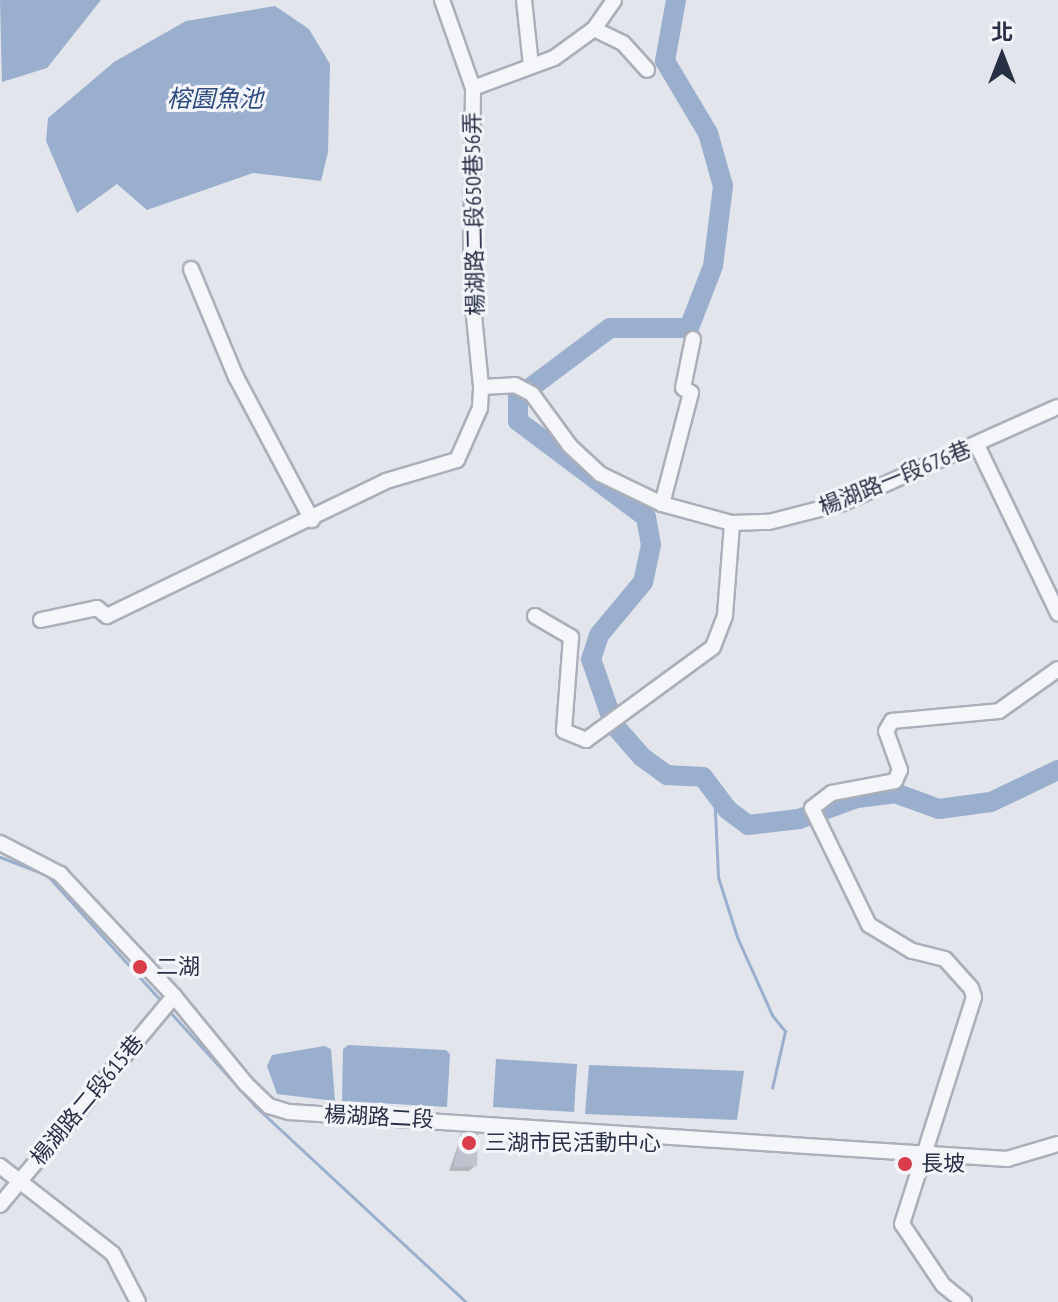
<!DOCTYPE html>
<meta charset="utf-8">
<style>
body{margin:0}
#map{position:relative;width:1058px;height:1302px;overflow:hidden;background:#e2e5eb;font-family:"PT Sans Narrow","Noto Sans TC",sans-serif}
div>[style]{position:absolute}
.water>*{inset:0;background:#9aafce}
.shadow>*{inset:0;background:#0003}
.stream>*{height:3px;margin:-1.5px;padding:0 1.5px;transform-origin:1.5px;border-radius:1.5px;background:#9aafce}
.river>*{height:20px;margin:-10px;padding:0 10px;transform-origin:10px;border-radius:10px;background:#9aafce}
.building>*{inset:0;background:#bec3cf}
.roads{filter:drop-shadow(2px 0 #aaafb9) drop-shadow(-2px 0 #aaafb9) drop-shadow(0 2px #aaafb9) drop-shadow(0 -2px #aaafb9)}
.minor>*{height:14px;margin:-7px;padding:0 7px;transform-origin:7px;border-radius:7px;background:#f5f6f9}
.dots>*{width:22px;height:22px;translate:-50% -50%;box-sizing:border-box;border:4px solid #f2f4f8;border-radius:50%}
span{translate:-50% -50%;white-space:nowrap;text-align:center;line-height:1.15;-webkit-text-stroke:6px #f2f4f8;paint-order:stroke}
.street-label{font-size:22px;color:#283045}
.poi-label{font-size:22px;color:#283045}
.left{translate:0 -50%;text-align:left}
.water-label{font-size:24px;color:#2e4b7d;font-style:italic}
.north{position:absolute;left:962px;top:16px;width:80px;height:80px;-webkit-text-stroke:6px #f2f4f8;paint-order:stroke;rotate:0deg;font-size:22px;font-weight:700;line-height:32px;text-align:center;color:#283045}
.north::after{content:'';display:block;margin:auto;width:28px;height:36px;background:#283045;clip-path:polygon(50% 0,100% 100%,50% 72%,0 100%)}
</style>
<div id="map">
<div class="water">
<div style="clip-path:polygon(0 0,101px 0,47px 68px,2px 82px)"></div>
<div style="clip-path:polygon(275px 6px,309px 29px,330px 64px,328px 152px,321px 181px,253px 173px,147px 210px,117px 184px,77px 213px,46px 141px,48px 118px,114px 62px,186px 21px)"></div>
<div style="clip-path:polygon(348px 1045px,446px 1050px,450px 1054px,447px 1107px,342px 1101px,343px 1049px)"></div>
<div style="clip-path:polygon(324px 1046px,331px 1049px,335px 1101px,277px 1094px,267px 1066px,272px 1055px)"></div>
<div style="clip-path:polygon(496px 1059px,577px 1064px,574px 1112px,493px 1107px)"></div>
<div style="clip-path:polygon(589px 1065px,744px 1071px,737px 1120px,585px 1114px)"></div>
</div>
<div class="shadow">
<div style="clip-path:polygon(461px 1136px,475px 1166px,469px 1171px,449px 1171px)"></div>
</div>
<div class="stream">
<div style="left:714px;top:791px;width:86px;rotate:87.3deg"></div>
<div style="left:718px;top:877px;width:63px;rotate:72.4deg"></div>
<div style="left:737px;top:937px;width:85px;rotate:65.8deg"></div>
<div style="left:772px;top:1015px;width:21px;rotate:51deg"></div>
<div style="left:785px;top:1031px;width:58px;rotate:102.8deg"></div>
<div style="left:0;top:857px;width:50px;rotate:21deg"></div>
<div style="left:47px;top:875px;width:171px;rotate:47.8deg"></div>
<div style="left:169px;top:1011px;width:128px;rotate:47.8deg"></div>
<div style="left:255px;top:1106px;width:288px;rotate:42.9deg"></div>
</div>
<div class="river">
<div style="left:676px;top:0;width:62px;rotate:100.2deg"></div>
<div style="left:665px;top:61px;width:84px;rotate:59.2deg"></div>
<div style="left:708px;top:133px;width:55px;rotate:74.2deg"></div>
<div style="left:723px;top:186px;width:81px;rotate:97.1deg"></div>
<div style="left:713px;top:266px;width:66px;rotate:111.2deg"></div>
<div style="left:689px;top:328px;width:79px;rotate:180deg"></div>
<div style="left:610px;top:328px;width:115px;rotate:143.1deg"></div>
<div style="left:518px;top:397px;width:24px;rotate:90deg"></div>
<div style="left:518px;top:421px;width:160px;rotate:36.9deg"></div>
<div style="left:646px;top:517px;width:28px;rotate:80deg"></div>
<div style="left:651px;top:545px;width:38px;rotate:102deg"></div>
<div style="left:643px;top:582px;width:69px;rotate:129.7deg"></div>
<div style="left:599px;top:635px;width:25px;rotate:108deg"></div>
<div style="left:591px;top:659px;width:70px;rotate:70.8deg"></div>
<div style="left:614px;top:725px;width:43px;rotate:48.8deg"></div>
<div style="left:642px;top:757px;width:31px;rotate:36deg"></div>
<div style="left:667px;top:775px;width:36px;rotate:3deg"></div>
<div style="left:703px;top:777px;width:41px;rotate:52.9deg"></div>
<div style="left:728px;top:810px;width:25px;rotate:37deg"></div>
<div style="left:748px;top:825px;width:51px;rotate:-6.7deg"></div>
<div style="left:799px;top:819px;width:62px;rotate:-19.9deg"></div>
<div style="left:857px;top:798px;width:38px;rotate:-7deg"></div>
<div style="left:895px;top:793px;width:47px;rotate:20deg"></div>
<div style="left:939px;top:809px;width:52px;rotate:-7.7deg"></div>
<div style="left:991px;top:802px;width:74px;rotate:-25.5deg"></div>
</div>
<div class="building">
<div style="clip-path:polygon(460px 1134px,478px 1134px,477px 1166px,454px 1167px)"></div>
</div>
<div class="roads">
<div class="minor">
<div style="left:442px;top:0;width:93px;rotate:70.6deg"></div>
<div style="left:473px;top:88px;width:198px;rotate:90.6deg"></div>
<div style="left:471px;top:286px;width:101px;rotate:84.3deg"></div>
<div style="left:524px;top:0;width:66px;rotate:83.9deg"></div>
<div style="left:594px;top:29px;width:32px;rotate:26deg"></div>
<div style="left:623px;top:43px;width:36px;rotate:48deg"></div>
<div style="left:473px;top:88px;width:86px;rotate:-20.3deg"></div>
<div style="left:554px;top:58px;width:49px;rotate:-35.9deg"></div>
<div style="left:594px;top:29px;width:35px;rotate:-55deg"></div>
<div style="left:191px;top:269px;width:117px;rotate:67.4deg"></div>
<div style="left:236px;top:377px;width:162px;rotate:62deg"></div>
<div style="left:977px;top:445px;width:187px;rotate:64.3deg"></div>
<div style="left:662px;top:504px;width:115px;rotate:-75.4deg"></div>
<div style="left:691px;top:393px;width:9px;rotate:-148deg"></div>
<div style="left:683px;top:388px;width:50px;rotate:-78.5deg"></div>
<div style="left:535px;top:616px;width:42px;rotate:30.3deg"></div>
<div style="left:571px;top:637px;width:94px;rotate:94.3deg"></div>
<div style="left:564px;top:731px;width:24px;rotate:22deg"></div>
<div style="left:586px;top:740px;width:157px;rotate:-36.2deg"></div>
<div style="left:713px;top:647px;width:34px;rotate:-69deg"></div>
<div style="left:725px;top:615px;width:92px;rotate:-85.6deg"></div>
<div style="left:41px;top:620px;width:57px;rotate:-12.1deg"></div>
<div style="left:97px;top:608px;width:13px;rotate:39deg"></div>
<div style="left:107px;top:616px;width:310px;rotate:-25.8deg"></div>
<div style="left:386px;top:481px;width:74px;rotate:-16.5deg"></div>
<div style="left:457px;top:460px;width:57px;rotate:-66.1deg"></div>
<div style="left:480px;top:408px;width:21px;rotate:-87deg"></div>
<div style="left:481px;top:387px;width:34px;rotate:-3deg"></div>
<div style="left:515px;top:385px;width:19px;rotate:28deg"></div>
<div style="left:532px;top:394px;width:64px;rotate:53.8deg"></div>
<div style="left:570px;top:446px;width:41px;rotate:43deg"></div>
<div style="left:600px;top:474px;width:69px;rotate:25.8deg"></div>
<div style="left:662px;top:504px;width:73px;rotate:15.2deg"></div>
<div style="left:732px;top:523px;width:37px;rotate:-2deg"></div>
<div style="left:769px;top:522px;width:76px;rotate:-14.4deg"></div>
<div style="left:843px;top:503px;width:235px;rotate:-24.1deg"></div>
<div style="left:0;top:843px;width:68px;rotate:27.3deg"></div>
<div style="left:60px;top:874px;width:167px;rotate:46.9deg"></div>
<div style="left:174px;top:996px;width:114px;rotate:50.7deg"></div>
<div style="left:246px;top:1084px;width:32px;rotate:44deg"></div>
<div style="left:269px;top:1106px;width:21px;rotate:17deg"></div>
<div style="left:289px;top:1112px;width:720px;rotate:3.75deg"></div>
<div style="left:1007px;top:1159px;width:53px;rotate:-16.4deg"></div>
<div style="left:0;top:1166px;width:143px;rotate:37.9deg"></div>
<div style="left:113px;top:1254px;width:54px;rotate:62.5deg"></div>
<div style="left:0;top:1205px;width:272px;rotate:-50.2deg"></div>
<div style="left:964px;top:1302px;width:27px;rotate:-141deg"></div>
<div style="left:943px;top:1285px;width:73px;rotate:-123.9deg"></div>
<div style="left:902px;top:1224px;width:238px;rotate:-72.4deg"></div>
<div style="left:974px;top:997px;width:9px;rotate:-108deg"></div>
<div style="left:971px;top:988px;width:39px;rotate:-132deg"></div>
<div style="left:945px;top:959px;width:34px;rotate:-166deg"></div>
<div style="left:912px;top:951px;width:50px;rotate:-148.8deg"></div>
<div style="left:869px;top:925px;width:130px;rotate:-116deg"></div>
<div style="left:812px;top:808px;width:25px;rotate:-37deg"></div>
<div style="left:832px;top:793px;width:64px;rotate:-10.8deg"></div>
<div style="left:895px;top:781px;width:12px;rotate:-66deg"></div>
<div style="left:900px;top:770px;width:41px;rotate:-109.7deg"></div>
<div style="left:886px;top:731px;width:12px;rotate:-59deg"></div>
<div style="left:892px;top:721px;width:107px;rotate:-5.3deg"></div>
<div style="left:999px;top:711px;width:72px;rotate:-35.4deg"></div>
</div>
</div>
<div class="dots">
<div style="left:140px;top:967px;background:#da3d49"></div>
<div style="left:469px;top:1143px;background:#da3d49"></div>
<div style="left:905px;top:1164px;background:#da3d49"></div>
</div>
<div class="street-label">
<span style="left:474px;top:214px;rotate:-91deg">楊湖路二段650巷56弄</span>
<span style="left:895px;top:478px;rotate:-22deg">楊湖路一段676巷</span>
<span style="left:87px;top:1100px;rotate:-50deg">楊湖路二段615巷</span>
<span style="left:379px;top:1117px;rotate:3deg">楊湖路二段</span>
</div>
<div class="poi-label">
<span class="left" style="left:156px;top:967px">二湖</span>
<span class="left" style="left:485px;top:1143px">三湖市民活動中心</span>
<span class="left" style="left:921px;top:1164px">長坡</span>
</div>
<div class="water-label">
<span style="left:215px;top:99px">榕園魚池</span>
</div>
<div class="north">北</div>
</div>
